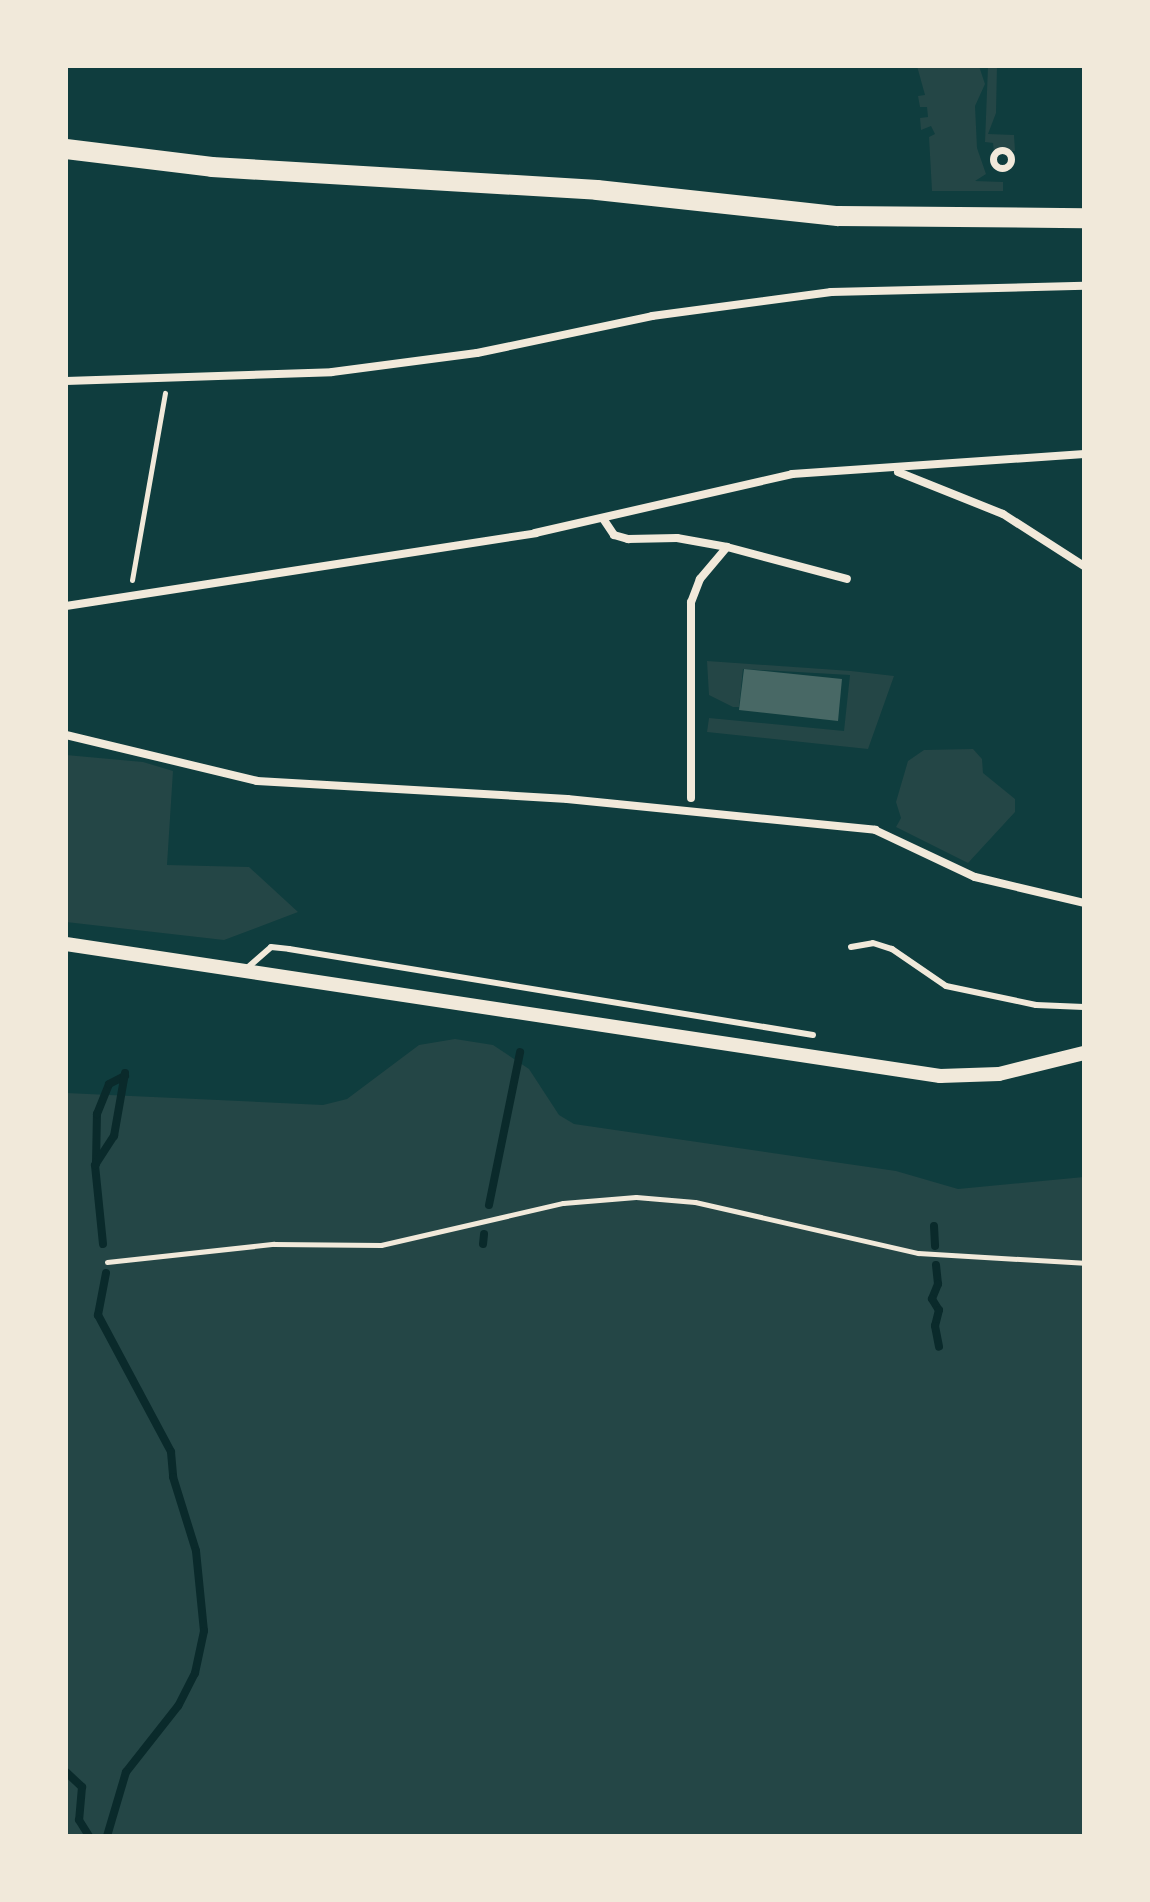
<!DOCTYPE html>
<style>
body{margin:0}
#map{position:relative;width:1150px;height:1902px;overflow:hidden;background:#0f3d3e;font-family:"Open Sans",sans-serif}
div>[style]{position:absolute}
.green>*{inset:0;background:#244646}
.stream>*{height:8px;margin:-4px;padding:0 4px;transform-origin:4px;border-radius:4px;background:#0a2a2b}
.building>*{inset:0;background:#486865}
.path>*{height:5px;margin:-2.5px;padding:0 2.5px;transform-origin:2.5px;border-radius:2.5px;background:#f1e9da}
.service>*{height:6px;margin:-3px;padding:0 3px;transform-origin:3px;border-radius:3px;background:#f1e9da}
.pedestrian>*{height:7px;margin:-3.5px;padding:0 3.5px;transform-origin:3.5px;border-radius:3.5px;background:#f1e9da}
.pedestrian>.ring{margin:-3.5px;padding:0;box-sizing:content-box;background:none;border:7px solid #f1e9da;border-radius:50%}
.minor>*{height:8px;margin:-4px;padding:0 4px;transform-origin:4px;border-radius:4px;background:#f1e9da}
.tertiary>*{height:14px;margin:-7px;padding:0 7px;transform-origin:7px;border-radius:7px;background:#f1e9da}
.primary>*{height:20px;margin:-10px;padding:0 10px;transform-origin:10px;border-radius:10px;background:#f1e9da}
span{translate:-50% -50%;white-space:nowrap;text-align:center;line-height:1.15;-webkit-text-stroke:6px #f1e9da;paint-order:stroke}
.frame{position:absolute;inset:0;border:68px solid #f1e9da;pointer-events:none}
</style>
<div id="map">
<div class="green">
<div style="clip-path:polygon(917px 66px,979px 66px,985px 84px,975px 106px,977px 148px,986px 174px,975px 181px,1003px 182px,1003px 191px,932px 191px,929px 137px,935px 134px,931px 126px,921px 130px,920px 118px,928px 117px,927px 107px,920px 107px,918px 96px,925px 95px)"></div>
<div style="clip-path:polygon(988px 66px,997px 66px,996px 113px,988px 134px,1014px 135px,1015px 151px,994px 152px,993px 143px,985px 142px)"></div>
<div style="clip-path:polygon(707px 661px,851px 671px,894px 676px,868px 749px,707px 732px,709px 718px,844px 731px,850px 675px,743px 669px,739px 707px,733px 707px,709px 695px)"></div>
<div style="clip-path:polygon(973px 749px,982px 759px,983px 773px,1015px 799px,1015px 812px,968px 863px,896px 827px,901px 818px,896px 802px,908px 761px,924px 750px)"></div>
<div style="clip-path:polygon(66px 755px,143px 762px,173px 771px,167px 865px,249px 867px,298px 912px,224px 940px,66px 922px)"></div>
<div style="clip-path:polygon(455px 1039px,493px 1045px,529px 1069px,559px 1115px,574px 1124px,896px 1171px,958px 1189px,1084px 1177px,1084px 1836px,66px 1836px,66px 1093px,323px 1105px,347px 1099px,419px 1045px)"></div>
</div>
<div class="stream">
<div style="left:96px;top:1164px;width:50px;rotate:-88.9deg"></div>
<div style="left:97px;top:1114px;width:32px;rotate:-68deg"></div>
<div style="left:109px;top:1084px;width:18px;rotate:-27deg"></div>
<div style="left:489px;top:1205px;width:156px;rotate:-78.5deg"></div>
<div style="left:934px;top:1226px;width:20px;rotate:87deg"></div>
<div style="left:103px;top:1244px;width:79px;rotate:-95.8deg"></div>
<div style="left:95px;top:1165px;width:35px;rotate:-57deg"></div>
<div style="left:114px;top:1136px;width:64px;rotate:-80.1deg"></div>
<div style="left:483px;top:1244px;width:10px;rotate:-84deg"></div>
<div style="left:936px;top:1265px;width:19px;rotate:84deg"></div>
<div style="left:938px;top:1284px;width:16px;rotate:112deg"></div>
<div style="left:932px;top:1299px;width:13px;rotate:58deg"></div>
<div style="left:939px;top:1310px;width:16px;rotate:104deg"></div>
<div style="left:935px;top:1326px;width:21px;rotate:79deg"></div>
<div style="left:106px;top:1273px;width:43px;rotate:100.8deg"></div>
<div style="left:98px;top:1315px;width:155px;rotate:61.9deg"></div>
<div style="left:171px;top:1452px;width:25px;rotate:85deg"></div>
<div style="left:173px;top:1477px;width:77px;rotate:72.7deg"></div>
<div style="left:196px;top:1551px;width:80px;rotate:84.3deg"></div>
<div style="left:204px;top:1631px;width:43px;rotate:102.1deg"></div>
<div style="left:195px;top:1673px;width:37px;rotate:117deg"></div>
<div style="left:178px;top:1706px;width:84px;rotate:128.2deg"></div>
<div style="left:126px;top:1772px;width:67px;rotate:106.5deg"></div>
<div style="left:66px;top:1772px;width:22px;rotate:43deg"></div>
<div style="left:82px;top:1787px;width:33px;rotate:95deg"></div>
<div style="left:79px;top:1820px;width:19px;rotate:58deg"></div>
</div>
<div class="building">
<div style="clip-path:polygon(744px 669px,842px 679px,838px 721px,739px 710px)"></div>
</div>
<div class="path">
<div style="left:132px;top:580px;width:190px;rotate:-80deg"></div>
<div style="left:107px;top:1262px;width:168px;rotate:-6.2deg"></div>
<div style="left:274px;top:1244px;width:107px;rotate:0.5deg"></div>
<div style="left:381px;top:1245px;width:187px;rotate:-13deg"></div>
<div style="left:563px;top:1203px;width:73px;rotate:-4.7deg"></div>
<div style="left:636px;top:1197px;width:59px;rotate:4.8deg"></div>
<div style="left:695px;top:1202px;width:229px;rotate:12.9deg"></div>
<div style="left:918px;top:1253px;width:166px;rotate:3.4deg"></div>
</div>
<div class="service">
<div style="left:851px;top:947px;width:22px;rotate:-10deg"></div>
<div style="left:873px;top:943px;width:20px;rotate:18deg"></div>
<div style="left:892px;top:949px;width:65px;rotate:34.4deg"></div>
<div style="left:946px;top:986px;width:92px;rotate:11.9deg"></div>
<div style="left:1036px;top:1005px;width:48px;rotate:2.4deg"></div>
<div style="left:246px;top:969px;width:33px;rotate:-41deg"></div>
<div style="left:271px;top:947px;width:18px;rotate:6deg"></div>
<div style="left:289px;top:949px;width:531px;rotate:9.32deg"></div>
</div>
<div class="pedestrian">
<div class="ring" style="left:993px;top:150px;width:11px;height:11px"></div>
</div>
<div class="minor">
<div style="left:66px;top:381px;width:266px;rotate:-1.9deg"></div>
<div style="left:332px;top:372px;width:146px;rotate:-7.5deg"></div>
<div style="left:477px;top:353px;width:179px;rotate:-11.9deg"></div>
<div style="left:652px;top:316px;width:181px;rotate:-7.6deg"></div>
<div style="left:831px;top:292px;width:253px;rotate:-1.4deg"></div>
<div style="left:898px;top:472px;width:113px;rotate:21.8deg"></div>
<div style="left:1003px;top:514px;width:96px;rotate:32.7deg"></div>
<div style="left:604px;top:520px;width:18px;rotate:56deg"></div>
<div style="left:614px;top:535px;width:15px;rotate:16deg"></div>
<div style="left:628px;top:539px;width:49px;rotate:-1.2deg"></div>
<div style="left:677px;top:538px;width:51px;rotate:10.2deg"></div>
<div style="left:727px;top:547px;width:42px;rotate:130.2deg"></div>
<div style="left:700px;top:579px;width:25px;rotate:111deg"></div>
<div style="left:691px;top:602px;width:196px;rotate:90deg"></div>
<div style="left:727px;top:547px;width:124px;rotate:14.9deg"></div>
<div style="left:66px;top:606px;width:475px;rotate:-8.8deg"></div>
<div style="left:535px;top:533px;width:264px;rotate:-12.9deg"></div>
<div style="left:792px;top:474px;width:293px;rotate:-3.9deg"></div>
<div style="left:66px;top:735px;width:196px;rotate:13.5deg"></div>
<div style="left:257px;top:781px;width:311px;rotate:3.3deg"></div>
<div style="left:567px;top:799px;width:310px;rotate:5.7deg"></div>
<div style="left:875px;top:830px;width:110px;rotate:25.2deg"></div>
<div style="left:975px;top:877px;width:112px;rotate:13.4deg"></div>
</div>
<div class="tertiary">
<div style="left:66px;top:944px;width:884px;rotate:8.59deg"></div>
<div style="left:940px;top:1076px;width:59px;rotate:-1.9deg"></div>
<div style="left:999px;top:1074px;width:88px;rotate:-13.9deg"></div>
</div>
<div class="primary">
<div style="left:66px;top:149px;width:147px;rotate:7deg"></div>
<div style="left:212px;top:167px;width:386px;rotate:3.4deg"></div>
<div style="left:597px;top:190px;width:242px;rotate:6.2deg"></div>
<div style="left:838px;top:216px;width:246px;rotate:0.5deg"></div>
</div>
<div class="frame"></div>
</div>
